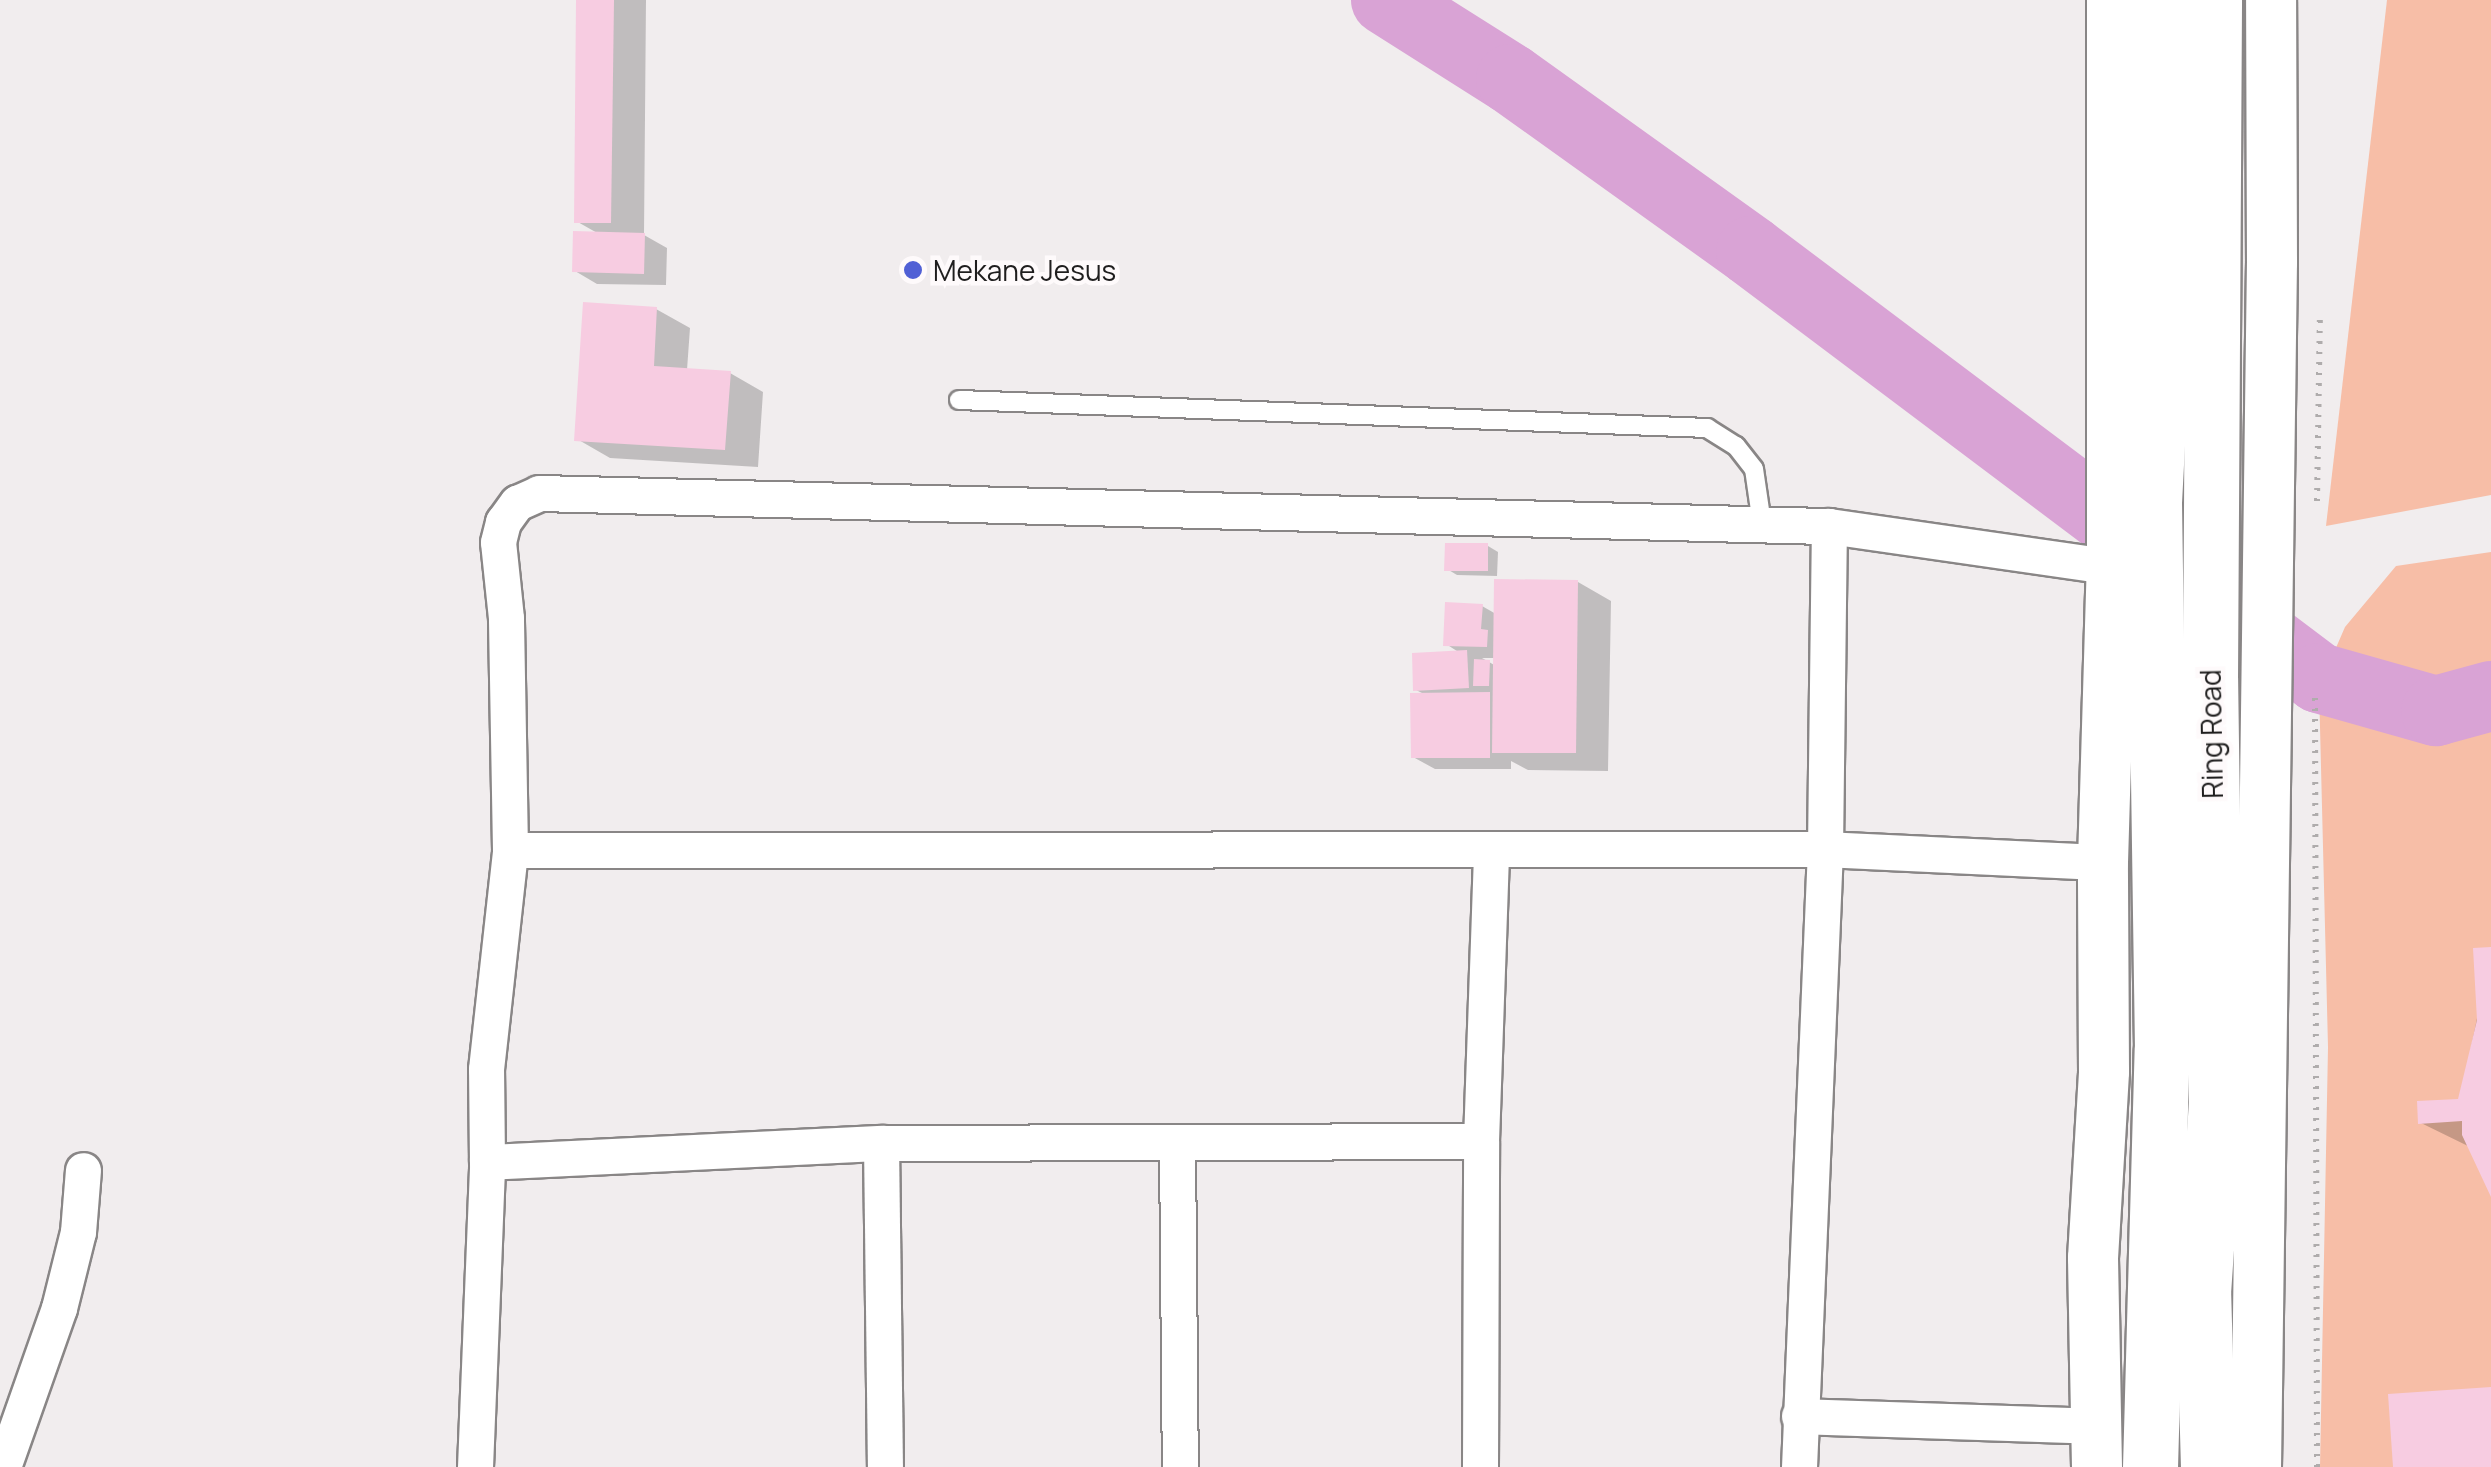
<!DOCTYPE html>
<style>
body{margin:0}
#map{position:relative;width:2491px;height:1467px;overflow:hidden;background:#f1edee;font-family:Manrope,sans-serif}
div>[style]{position:absolute}
.green>*{inset:0;background:#f7bea7}
.shadow>*{inset:0;background:#0003}
.river>*{height:70px;margin:-35px;padding:0 35px;transform-origin:35px;border-radius:35px;background:#d9a3d5}
.building>*{inset:0;background:#f7cce1}
.path>*{height:6px;margin-top:-3px;transform-origin:0;background:repeating-linear-gradient(90deg,#afacac 0 2.5px,transparent 0 10.5px)}
.roads{filter:drop-shadow(2px 0 #898686) drop-shadow(-2px 0 #898686) drop-shadow(0 2px #898686) drop-shadow(0 -2px #898686)}
.lane>*{height:18px;margin:-9px;padding:0 9px;transform-origin:9px;border-radius:9px;background:#fff}
.street>*{height:35px;margin:-17.5px;padding:0 17.5px;transform-origin:17.5px;border-radius:17.5px;background:#fff}
.secondary>*{height:50px;margin:-25px;padding:0 25px;transform-origin:25px;border-radius:25px;background:#fff}
.highway>*{height:55px;margin:-27.5px;padding:0 27.5px;transform-origin:27.5px;border-radius:27.5px;background:#fff}
.dots>*{width:28px;height:28px;translate:-50% -50%;box-sizing:border-box;border:5px solid #fefafb;border-radius:50%}
span{translate:-50% -50%;white-space:nowrap;text-align:center;line-height:1.15;-webkit-text-stroke:9px #fefafb;paint-order:stroke}
.poi-label{font-size:28px;color:#1f1e1e}
.left{translate:0 -50%;text-align:left}
.street-label{font-size:28px;color:#1f1e1e}
</style>
<div id="map">
<div class="green">
<div style="clip-path:polygon(2387px 0,2491px 0,2491px 495px,2326px 526px)"></div>
<div style="clip-path:polygon(2491px 552px,2491px 1467px,2320px 1467px,2328px 1047px,2319px 687px,2345px 627px,2396px 566px)"></div>
</div>
<div class="shadow">
<div style="clip-path:polygon(578px 0,646px 0,644px 235px,667px 248px,666px 285px,597px 284px,575px 271px,599px 234px,576px 221px)"></div>
<div style="clip-path:polygon(656px 309px,690px 328px,687px 370px,730px 373px,763px 392px,758px 467px,610px 458px,577px 439px)"></div>
<div style="clip-path:polygon(1488px 546px,1498px 552px,1497px 576px,1457px 575px,1447px 569px)"></div>
<div style="clip-path:polygon(evenodd,1578px 582px,1611px 601px,1608px 771px,1528px 770px,1511px 761px,1511px 769px,1435px 769px,1413px 757px,1426px 695px,1416px 690px,1460px 653px,1446px 644px,1482px 606px,1496px 614px,1578px 582px,1482px 658px,1496px 658px,1496px 666px,1482px 658px)"></div>
<div style="clip-path:polygon(2491px 950px,2491px 1191px,2470px 1147px,2421px 1123px,2460px 1101px)"></div>
</div>
<div class="river">
<div style="left:1386px;top:0;width:148px;rotate:32.3deg"></div>
<div style="left:1511px;top:79px;width:295px;rotate:35.6deg"></div>
<div style="left:1751px;top:251px;width:711px;rotate:36.93deg"></div>
<div style="left:2319px;top:678px;width:122px;rotate:15.8deg"></div>
<div style="left:2436px;top:711px;width:57px;rotate:-15.3deg"></div>
</div>
<div class="building">
<div style="clip-path:polygon(576px 0,614px 0,611px 223px,574px 223px)"></div>
<div style="clip-path:polygon(573px 231px,645px 233px,644px 274px,572px 272px)"></div>
<div style="clip-path:polygon(583px 302px,657px 307px,654px 366px,731px 371px,725px 450px,574px 441px)"></div>
<div style="clip-path:polygon(1445px 543px,1488px 543px,1488px 571px,1444px 571px)"></div>
<div style="clip-path:polygon(1494px 579px,1578px 580px,1576px 753px,1492px 753px)"></div>
<div style="clip-path:polygon(1445px 602px,1483px 604px,1481px 629px,1488px 630px,1487px 647px,1443px 646px)"></div>
<div style="clip-path:polygon(1467px 650px,1469px 688px,1413px 691px,1412px 653px)"></div>
<div style="clip-path:polygon(1474px 659px,1490px 660px,1489px 686px,1473px 686px)"></div>
<div style="clip-path:polygon(1490px 692px,1490px 758px,1411px 758px,1410px 693px)"></div>
<div style="clip-path:polygon(2491px 947px,2491px 1197px,2462px 1135px,2462px 1121px,2418px 1124px,2417px 1101px,2458px 1099px,2477px 1020px,2473px 948px)"></div>
<div style="clip-path:polygon(2491px 1387px,2491px 1467px,2393px 1467px,2388px 1394px)"></div>
</div>
<div class="path">
<div style="left:2317px;top:501px;width:188px;rotate:-89.1deg"></div>
<div style="left:2315px;top:698px;width:769px;rotate:89.85deg"></div>
</div>
<div class="roads">
<div class="lane">
<div style="left:959px;top:400px;width:749px;rotate:2.14deg"></div>
<div style="left:1707px;top:428px;width:34px;rotate:32deg"></div>
<div style="left:1736px;top:446px;width:29px;rotate:52deg"></div>
<div style="left:1754px;top:469px;width:56px;rotate:81.7deg"></div>
</div>
<div class="street">
<div style="left:510px;top:850px;width:1315px;rotate:-0.04deg"></div>
<div style="left:1825px;top:849px;width:278px;rotate:2.7deg"></div>
<div style="left:881px;top:1143px;width:324px;rotate:89.3deg"></div>
<div style="left:1177px;top:1143px;width:324px;rotate:89.5deg"></div>
<div style="left:487px;top:1162px;width:394px;rotate:-2.8deg"></div>
<div style="left:881px;top:1143px;width:600px;rotate:-0.19deg"></div>
<div style="left:1799px;top:1416px;width:299px;rotate:1.9deg"></div>
<div style="left:3px;top:1467px;width:169px;rotate:-70.6deg"></div>
<div style="left:59px;top:1308px;width:78px;rotate:-76deg"></div>
<div style="left:78px;top:1232px;width:62px;rotate:-85.4deg"></div>
<div style="left:475px;top:1467px;width:305px;rotate:-87.7deg"></div>
<div style="left:487px;top:1162px;width:93px;rotate:-90.6deg"></div>
<div style="left:486px;top:1069px;width:220px;rotate:-83.7deg"></div>
<div style="left:510px;top:850px;width:232px;rotate:-91deg"></div>
<div style="left:506px;top:618px;width:76px;rotate:-96deg"></div>
<div style="left:498px;top:542px;width:21px;rotate:-76deg"></div>
<div style="left:503px;top:522px;width:24px;rotate:-54deg"></div>
<div style="left:517px;top:503px;width:24px;rotate:-24deg"></div>
<div style="left:539px;top:493px;width:1290px;rotate:1.47deg"></div>
<div style="left:1829px;top:526px;width:286px;rotate:8.2deg"></div>
<div style="left:1480px;top:1467px;width:326px;rotate:-89.8deg"></div>
<div style="left:1481px;top:1141px;width:289px;rotate:-88deg"></div>
<div style="left:1799px;top:1467px;width:619px;rotate:-87.59deg"></div>
<div style="left:1825px;top:849px;width:323px;rotate:-89.3deg"></div>
</div>
<div class="secondary">
<div style="left:2097px;top:1467px;width:209px;rotate:-91.1deg"></div>
<div style="left:2093px;top:1258px;width:187px;rotate:-86.6deg"></div>
<div style="left:2104px;top:1071px;width:209px;rotate:-90.3deg"></div>
<div style="left:2103px;top:862px;width:295px;rotate:-88.3deg"></div>
<div style="left:2112px;top:567px;width:567px;rotate:-90deg"></div>
<div style="left:2256px;top:1467px;width:1205px;rotate:-89.24deg"></div>
<div style="left:2272px;top:262px;width:262px;rotate:-90.2deg"></div>
</div>
<div class="highway">
<div style="left:2150px;top:1467px;width:418px;rotate:-88.4deg"></div>
<div style="left:2162px;top:1049px;width:547px;rotate:-90.84deg"></div>
<div style="left:2154px;top:502px;width:170px;rotate:-87deg"></div>
<div style="left:2163px;top:332px;width:332px;rotate:-90deg"></div>
<div style="left:2208px;top:1467px;width:174px;rotate:-91.6deg"></div>
<div style="left:2203px;top:1293px;width:191px;rotate:-86.1deg"></div>
<div style="left:2216px;top:1102px;width:424px;rotate:-90.8deg"></div>
<div style="left:2210px;top:678px;width:678px;rotate:-89.66deg"></div>
</div>
</div>
<div class="dots">
<div style="left:913px;top:270px;background:#5060d5"></div>
</div>
<div class="poi-label">
<span class="left" style="left:933px;top:270px">Mekane Jesus</span>
</div>
<div class="street-label">
<span style="left:2211px;top:734px;rotate:-91deg">Ring Road</span>
</div>
</div>
